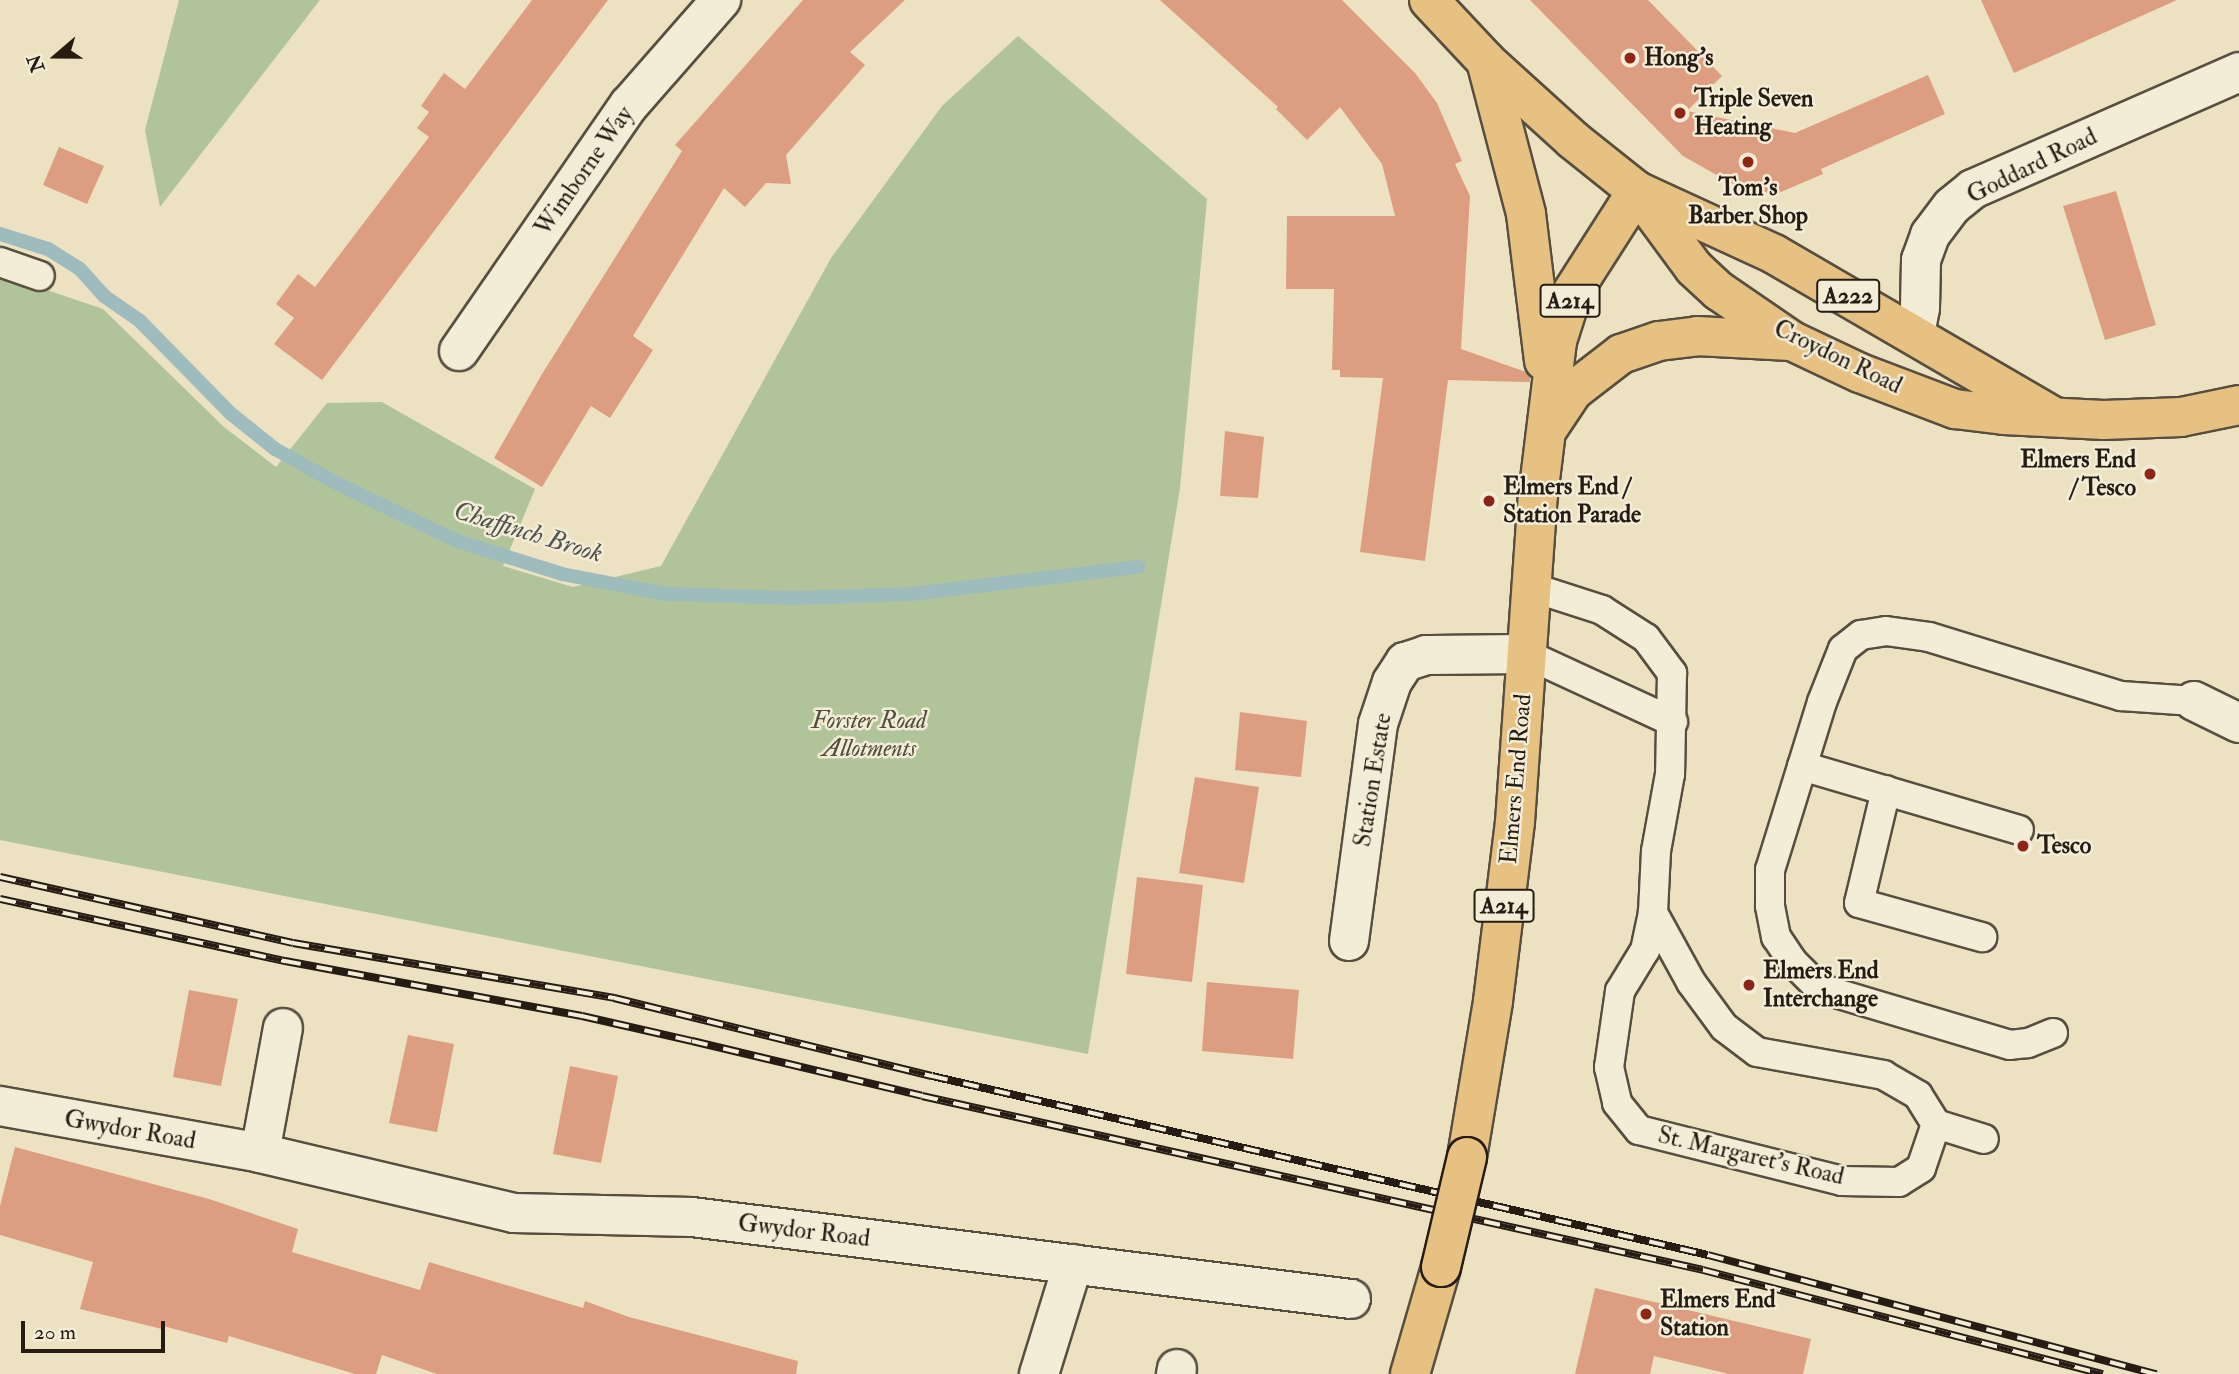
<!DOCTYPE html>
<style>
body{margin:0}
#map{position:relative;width:2239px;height:1374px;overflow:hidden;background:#ece2c2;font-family:"IM FELL Double Pica",serif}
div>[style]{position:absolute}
.green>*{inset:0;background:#b1c499}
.stream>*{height:14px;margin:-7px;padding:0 7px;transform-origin:7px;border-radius:7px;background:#9ebbbe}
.building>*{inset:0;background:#dd9d81}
.roads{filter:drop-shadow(2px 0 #584e40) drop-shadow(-2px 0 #584e40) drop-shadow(0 2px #584e40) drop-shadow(0 -2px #584e40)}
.lane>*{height:28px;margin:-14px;padding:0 14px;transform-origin:14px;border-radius:14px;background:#f3ecd7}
.street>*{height:38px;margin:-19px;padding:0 19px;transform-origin:19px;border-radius:19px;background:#f3ecd7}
.primary>*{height:38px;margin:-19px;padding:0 19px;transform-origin:19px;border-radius:19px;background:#e6c181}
.rail>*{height:8px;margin-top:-4px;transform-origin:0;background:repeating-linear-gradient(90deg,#f3ecd7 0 16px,#261c14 0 32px);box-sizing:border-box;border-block:2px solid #261c14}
.bridges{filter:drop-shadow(2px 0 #261c14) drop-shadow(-2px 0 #261c14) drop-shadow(0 2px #261c14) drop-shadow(0 -2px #261c14)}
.primary-bridge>*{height:38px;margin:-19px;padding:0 19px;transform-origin:19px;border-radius:19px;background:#e6c181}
.dots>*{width:19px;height:19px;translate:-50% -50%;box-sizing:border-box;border:4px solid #f3ecd7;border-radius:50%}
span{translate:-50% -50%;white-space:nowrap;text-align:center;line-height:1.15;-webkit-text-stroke:5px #f3ecd7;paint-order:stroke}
.shield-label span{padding:2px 5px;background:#f3ecd7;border:2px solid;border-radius:5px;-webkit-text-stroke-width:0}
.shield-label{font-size:23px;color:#261c14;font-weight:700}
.poi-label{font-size:24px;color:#261c14;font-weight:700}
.left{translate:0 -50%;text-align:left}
.right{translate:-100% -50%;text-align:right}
.street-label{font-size:24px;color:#261c14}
.park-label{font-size:24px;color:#504e3c;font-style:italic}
.water-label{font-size:26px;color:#505450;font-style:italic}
.north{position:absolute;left:21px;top:21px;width:70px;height:70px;-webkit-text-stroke:5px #f3ecd7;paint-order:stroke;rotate:250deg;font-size:19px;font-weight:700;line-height:28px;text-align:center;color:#261c14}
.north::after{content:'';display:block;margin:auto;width:24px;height:32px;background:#261c14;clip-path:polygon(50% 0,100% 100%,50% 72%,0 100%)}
.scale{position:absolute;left:21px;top:1321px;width:144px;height:32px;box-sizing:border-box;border:4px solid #261c14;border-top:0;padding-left:9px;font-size:21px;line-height:24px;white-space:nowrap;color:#261c14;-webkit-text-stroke:5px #f3ecd7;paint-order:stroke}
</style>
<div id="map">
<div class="green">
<div style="clip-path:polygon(179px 0,320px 0,160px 207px,145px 130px)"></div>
<div style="clip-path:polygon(1018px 36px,1207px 199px,1180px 488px,1088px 1054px,0 840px,0 274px,103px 309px,224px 427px,276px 467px,327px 403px,382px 402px,535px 489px,503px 566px,573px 587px,661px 566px,831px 258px,942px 106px)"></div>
</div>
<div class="stream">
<div style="left:0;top:234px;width:50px;rotate:17.4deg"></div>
<div style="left:48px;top:249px;width:36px;rotate:32deg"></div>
<div style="left:79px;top:268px;width:38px;rotate:48deg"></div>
<div style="left:104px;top:296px;width:44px;rotate:34.8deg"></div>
<div style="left:140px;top:321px;width:129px;rotate:45.6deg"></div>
<div style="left:230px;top:413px;width:58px;rotate:38.7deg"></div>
<div style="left:275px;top:449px;width:72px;rotate:29.1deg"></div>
<div style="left:338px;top:484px;width:132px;rotate:25.6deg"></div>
<div style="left:457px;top:541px;width:110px;rotate:17.4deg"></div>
<div style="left:562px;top:574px;width:106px;rotate:10.9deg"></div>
<div style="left:666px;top:594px;width:128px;rotate:1.8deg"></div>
<div style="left:794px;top:598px;width:117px;rotate:-2deg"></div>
<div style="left:911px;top:594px;width:229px;rotate:-6.8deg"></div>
</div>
<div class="building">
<div style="clip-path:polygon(532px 0,608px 0,322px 380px,274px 344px,294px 318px,276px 304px,298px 274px,315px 287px,429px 137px,417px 128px,429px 112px,421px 106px,444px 73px,465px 89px)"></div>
<div style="clip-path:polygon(803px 0,905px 0,850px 52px,865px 65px,786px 155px,791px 184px,766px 183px,745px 207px,724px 188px,633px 336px,653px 350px,610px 418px,591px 406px,542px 487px,494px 458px,542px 374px,682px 151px,675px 145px)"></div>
<div style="clip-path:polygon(1160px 0,1342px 0,1415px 73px,1437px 103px,1462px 161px,1455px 164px,1470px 196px,1461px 349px,1526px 372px,1530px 377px,1530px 382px,1448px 380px,1425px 561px,1360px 552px,1383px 378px,1340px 377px,1340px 370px,1332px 370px,1334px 289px,1286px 289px,1287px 216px,1395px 216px,1382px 164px,1340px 107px,1307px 140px,1276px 109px,1278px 107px)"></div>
<div style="clip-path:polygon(1530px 0,1648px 0,1722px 76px,1687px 111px,1795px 133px,1928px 75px,1945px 114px,1821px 169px,1823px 174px,1774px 195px,1751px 187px,1736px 186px,1683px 156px)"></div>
<div style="clip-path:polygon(1981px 0,2177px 0,2014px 73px)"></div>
<div style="clip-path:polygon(59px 147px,104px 166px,87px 204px,43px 185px)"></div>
<div style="clip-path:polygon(2116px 191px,2156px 325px,2105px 340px,2063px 206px)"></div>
<div style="clip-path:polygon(1225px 431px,1264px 437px,1258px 498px,1220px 496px)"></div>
<div style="clip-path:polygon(1240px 712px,1307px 721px,1301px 777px,1235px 770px)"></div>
<div style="clip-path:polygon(1195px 777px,1259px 787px,1244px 883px,1179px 873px)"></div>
<div style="clip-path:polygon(1137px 877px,1203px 885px,1192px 982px,1126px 974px)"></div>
<div style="clip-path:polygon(1207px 982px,1299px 990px,1293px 1059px,1202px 1051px)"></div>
<div style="clip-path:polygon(189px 990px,238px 999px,221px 1086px,173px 1077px)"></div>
<div style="clip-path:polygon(408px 1035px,454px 1044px,437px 1132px,389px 1123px)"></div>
<div style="clip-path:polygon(570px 1066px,618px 1076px,601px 1163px,553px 1154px)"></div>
<div style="clip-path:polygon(15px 1147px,209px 1199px,298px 1229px,292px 1252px,420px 1290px,429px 1262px,583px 1308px,585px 1301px,629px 1317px,798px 1361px,796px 1374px,437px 1374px,382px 1355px,376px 1374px,355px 1374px,229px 1336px,227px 1343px,163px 1326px,162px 1329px,80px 1309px,93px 1262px,0 1235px,0 1206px)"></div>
<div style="clip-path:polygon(1595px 1288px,1811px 1339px,1803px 1374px,1729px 1374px,1654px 1356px,1650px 1374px,1575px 1374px)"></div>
</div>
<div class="roads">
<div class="lane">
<div style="left:0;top:262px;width:42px;rotate:19.3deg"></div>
<div style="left:1531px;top:587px;width:75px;rotate:17.9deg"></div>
<div style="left:1602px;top:610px;width:52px;rotate:32.5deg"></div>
<div style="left:1646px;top:638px;width:44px;rotate:53.4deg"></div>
<div style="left:1672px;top:673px;width:101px;rotate:91.1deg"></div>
<div style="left:1670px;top:774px;width:78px;rotate:100.3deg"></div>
<div style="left:1656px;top:851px;width:62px;rotate:92.8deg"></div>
<div style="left:1653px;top:913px;width:38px;rotate:102deg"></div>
<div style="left:1645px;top:950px;width:48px;rotate:121.4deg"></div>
<div style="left:1620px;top:991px;width:77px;rotate:98.2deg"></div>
<div style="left:1609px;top:1067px;width:37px;rotate:77deg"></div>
<div style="left:1617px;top:1103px;width:35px;rotate:51deg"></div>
<div style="left:1639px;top:1130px;width:209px;rotate:14.1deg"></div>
<div style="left:1842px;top:1181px;width:57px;rotate:1deg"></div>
<div style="left:1899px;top:1182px;width:26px;rotate:-32deg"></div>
<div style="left:1921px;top:1168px;width:46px;rotate:-71.2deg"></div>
<div style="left:1936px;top:1124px;width:34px;rotate:-122deg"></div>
<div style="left:1918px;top:1095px;width:39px;rotate:-150deg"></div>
<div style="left:1884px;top:1075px;width:129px;rotate:-169.7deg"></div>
<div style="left:1757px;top:1052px;width:41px;rotate:-142.9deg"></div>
<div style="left:1724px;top:1027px;width:56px;rotate:-126.3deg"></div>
<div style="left:1691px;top:982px;width:79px;rotate:-118.8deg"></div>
<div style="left:1526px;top:654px;width:162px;rotate:24.8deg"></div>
<div style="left:1802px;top:766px;width:226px;rotate:16.4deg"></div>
<div style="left:1886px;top:790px;width:116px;rotate:103.4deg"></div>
<div style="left:1859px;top:903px;width:128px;rotate:15.5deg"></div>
<div style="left:2053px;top:1033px;width:27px;rotate:158deg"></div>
<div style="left:2028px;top:1043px;width:18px;rotate:174deg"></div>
<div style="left:2010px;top:1045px;width:199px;rotate:-163.4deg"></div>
<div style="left:1819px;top:988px;width:37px;rotate:-135deg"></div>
<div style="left:1793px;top:962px;width:30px;rotate:-124deg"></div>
<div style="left:1776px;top:937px;width:32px;rotate:-101deg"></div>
<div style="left:1770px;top:906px;width:36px;rotate:-90deg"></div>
<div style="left:1770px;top:870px;width:176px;rotate:-72.8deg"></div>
<div style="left:1822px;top:702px;width:57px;rotate:-68.4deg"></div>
<div style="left:1843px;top:649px;width:23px;rotate:-38deg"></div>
<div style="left:1861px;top:635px;width:25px;rotate:-9deg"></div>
<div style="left:1886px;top:631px;width:43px;rotate:7.9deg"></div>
<div style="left:1929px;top:637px;width:201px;rotate:17.1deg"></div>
<div style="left:2121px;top:696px;width:73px;rotate:3.9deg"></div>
<div style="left:1936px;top:1124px;width:50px;rotate:17.4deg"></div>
</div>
<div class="street">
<div style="left:1915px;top:334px;width:26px;rotate:-79deg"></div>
<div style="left:1920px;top:308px;width:48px;rotate:-88.8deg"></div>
<div style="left:1921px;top:260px;width:27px;rotate:-70deg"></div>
<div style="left:1930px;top:235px;width:36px;rotate:-53deg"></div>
<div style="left:1952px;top:206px;width:27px;rotate:-39deg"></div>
<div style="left:1973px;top:189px;width:291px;rotate:-23.7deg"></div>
<div style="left:459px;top:351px;width:299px;rotate:-55.4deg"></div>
<div style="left:629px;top:105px;width:140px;rotate:-48.8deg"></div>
<div style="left:2194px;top:701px;width:50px;rotate:26.1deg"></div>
<div style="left:1349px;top:941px;width:219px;rotate:-82.4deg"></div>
<div style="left:1378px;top:724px;width:44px;rotate:-71.6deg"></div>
<div style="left:1392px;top:682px;width:24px;rotate:-57deg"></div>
<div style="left:1405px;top:662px;width:22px;rotate:-18deg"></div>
<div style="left:1426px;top:655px;width:100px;rotate:-0.6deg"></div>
<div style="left:0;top:1106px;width:264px;rotate:10.2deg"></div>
<div style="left:260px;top:1153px;width:261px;rotate:13.3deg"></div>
<div style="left:514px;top:1213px;width:178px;rotate:1.3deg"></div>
<div style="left:692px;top:1217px;width:664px;rotate:7.09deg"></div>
<div style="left:260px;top:1153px;width:127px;rotate:-79.6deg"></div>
<div style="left:1039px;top:1374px;width:115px;rotate:-72.8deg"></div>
<div style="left:1176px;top:1374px;width:5px;rotate:-79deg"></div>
</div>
<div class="primary">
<div style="left:1429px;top:0;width:83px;rotate:46.9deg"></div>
<div style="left:1486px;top:61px;width:118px;rotate:42.2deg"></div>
<div style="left:1573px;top:140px;width:82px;rotate:38.6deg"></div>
<div style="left:1637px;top:191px;width:151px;rotate:24.7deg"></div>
<div style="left:1774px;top:254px;width:322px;rotate:30.2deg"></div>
<div style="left:1486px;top:61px;width:158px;rotate:75.3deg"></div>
<div style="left:1526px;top:214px;width:148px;rotate:83deg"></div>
<div style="left:1638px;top:192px;width:94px;rotate:53.6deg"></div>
<div style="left:1694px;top:268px;width:34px;rotate:43deg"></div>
<div style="left:1719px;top:291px;width:88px;rotate:34.4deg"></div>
<div style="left:1792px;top:341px;width:75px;rotate:25.2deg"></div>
<div style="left:1860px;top:373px;width:102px;rotate:20.8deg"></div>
<div style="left:1955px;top:409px;width:49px;rotate:7deg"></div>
<div style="left:2004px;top:415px;width:100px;rotate:2.9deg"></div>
<div style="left:2104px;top:420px;width:77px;rotate:-2.2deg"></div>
<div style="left:2181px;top:417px;width:59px;rotate:-11.7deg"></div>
<div style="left:1549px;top:427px;width:43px;rotate:-56.3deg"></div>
<div style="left:1573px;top:391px;width:61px;rotate:-37.6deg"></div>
<div style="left:1621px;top:354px;width:40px;rotate:-18.9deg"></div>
<div style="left:1659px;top:341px;width:38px;rotate:-7deg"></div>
<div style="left:1697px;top:336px;width:93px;rotate:3.1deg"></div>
<div style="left:1467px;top:1157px;width:158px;rotate:-80.5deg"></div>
<div style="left:1493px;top:1001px;width:180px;rotate:-83deg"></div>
<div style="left:1515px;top:822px;width:327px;rotate:-86deg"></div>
<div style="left:1538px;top:496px;width:156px;rotate:-83deg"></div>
<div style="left:1557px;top:341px;width:52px;rotate:-72.3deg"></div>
<div style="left:1573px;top:291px;width:119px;rotate:-57.4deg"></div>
<div style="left:1410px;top:1374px;width:111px;rotate:-73.8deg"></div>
</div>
</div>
<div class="rail">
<div style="left:0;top:877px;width:300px;rotate:12.7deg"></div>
<div style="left:293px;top:943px;width:326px;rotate:9.7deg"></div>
<div style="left:614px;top:998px;width:327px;rotate:13.8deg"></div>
<div style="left:932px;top:1076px;width:796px;rotate:12.99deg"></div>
<div style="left:1708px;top:1255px;width:464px;rotate:14.9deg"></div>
<div style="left:0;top:899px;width:292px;rotate:12.3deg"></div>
<div style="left:285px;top:961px;width:302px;rotate:10.5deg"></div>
<div style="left:582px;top:1016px;width:113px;rotate:12.8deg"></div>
<div style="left:692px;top:1041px;width:236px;rotate:13.4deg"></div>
<div style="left:922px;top:1096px;width:800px;rotate:12.56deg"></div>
<div style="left:1703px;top:1270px;width:413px;rotate:14.6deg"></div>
</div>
<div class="bridges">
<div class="primary-bridge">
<div style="left:1441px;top:1267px;width:113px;rotate:-76.7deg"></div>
</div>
</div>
<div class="dots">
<div style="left:1630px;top:58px;background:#8f2418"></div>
<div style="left:1680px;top:113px;background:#8f2418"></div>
<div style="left:1748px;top:162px;background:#8f2418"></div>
<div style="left:2150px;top:474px;background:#8f2418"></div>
<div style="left:1489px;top:501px;background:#8f2418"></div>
<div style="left:2023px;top:846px;background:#8f2418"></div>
<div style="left:1749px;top:985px;background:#8f2418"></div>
<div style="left:1646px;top:1314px;background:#8f2418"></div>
</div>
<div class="shield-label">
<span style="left:1848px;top:296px">A222</span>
<span style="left:1570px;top:301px">A214</span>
<span style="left:1504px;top:906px">A214</span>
</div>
<div class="poi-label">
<span class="left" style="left:1644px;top:58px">Hong's</span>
<span class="left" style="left:1694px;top:113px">Triple Seven<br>Heating</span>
<span style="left:1748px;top:202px">Tom's<br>Barber Shop</span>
<span class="right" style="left:2136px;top:474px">Elmers End<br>/ Tesco</span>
<span class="left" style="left:1503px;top:501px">Elmers End /<br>Station Parade</span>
<span class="left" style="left:2037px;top:846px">Tesco</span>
<span class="left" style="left:1763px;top:985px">Elmers End<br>Interchange</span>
<span class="left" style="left:1660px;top:1314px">Elmers End<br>Station</span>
</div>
<div class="street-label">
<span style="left:2032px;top:166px;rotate:-26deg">Goddard Road</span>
<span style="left:584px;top:171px;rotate:-55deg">Wimborne Way</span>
<span style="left:1838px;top:357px;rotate:26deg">Croydon Road</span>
<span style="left:1516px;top:779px;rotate:-85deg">Elmers End Road</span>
<span style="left:1373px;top:780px;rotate:-81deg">Station Estate</span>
<span style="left:130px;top:1130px;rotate:10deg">Gwydor Road</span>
<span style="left:1751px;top:1156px;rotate:13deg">St. Margaret's Road</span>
<span style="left:804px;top:1231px;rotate:7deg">Gwydor Road</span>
</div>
<div class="park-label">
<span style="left:869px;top:735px">Forster Road<br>Allotments</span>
</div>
<div class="water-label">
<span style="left:528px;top:533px;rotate:17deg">Chaffinch Brook</span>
</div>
<div class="north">N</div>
<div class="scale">20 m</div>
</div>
